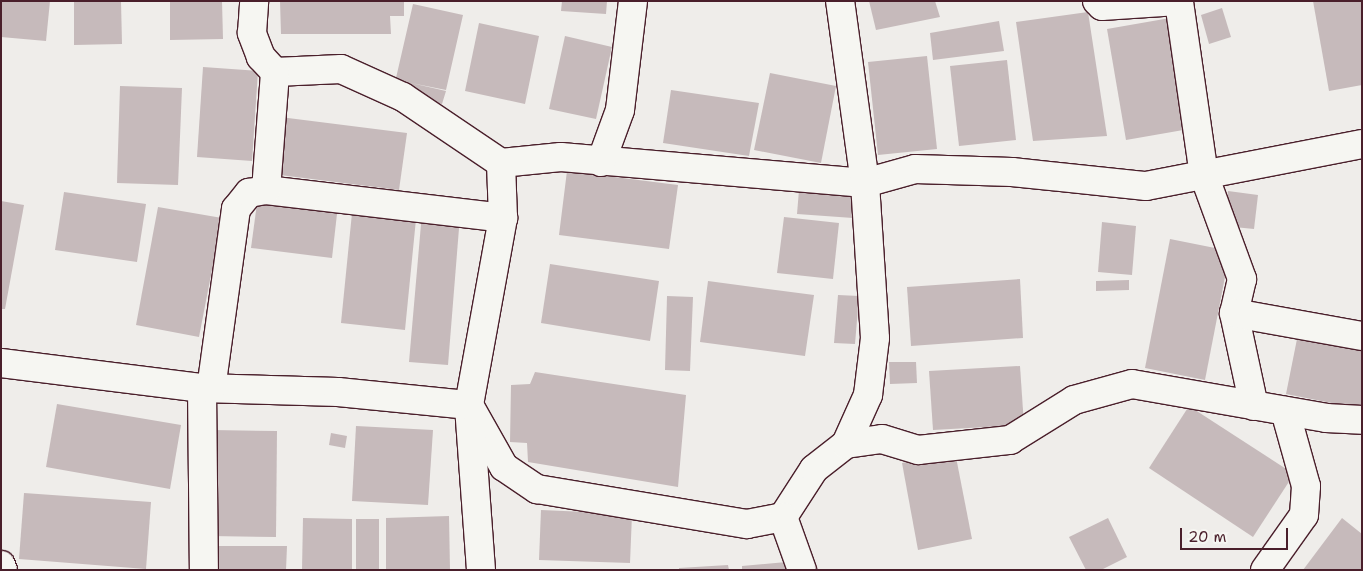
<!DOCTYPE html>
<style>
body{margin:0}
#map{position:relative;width:1363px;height:571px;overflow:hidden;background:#efedea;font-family:"Shantell Sans",sans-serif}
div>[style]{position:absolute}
.building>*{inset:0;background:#c6babb}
.roads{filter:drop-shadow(1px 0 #4a1f2b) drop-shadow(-1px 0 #4a1f2b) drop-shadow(0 1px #4a1f2b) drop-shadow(0 -1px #4a1f2b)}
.street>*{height:28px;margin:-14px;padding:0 14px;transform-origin:14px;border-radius:14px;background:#f6f6f2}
span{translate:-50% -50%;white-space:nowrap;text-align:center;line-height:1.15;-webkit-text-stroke:5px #f6f6f2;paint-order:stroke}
.frame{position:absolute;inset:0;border:2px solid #4a1f2b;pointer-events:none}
.scale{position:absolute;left:1180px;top:528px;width:108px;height:22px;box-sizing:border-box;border:2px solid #4a1f2b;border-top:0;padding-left:6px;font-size:15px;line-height:18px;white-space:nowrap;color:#4a1f2b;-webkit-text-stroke:4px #f6f6f2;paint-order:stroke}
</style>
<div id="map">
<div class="building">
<div style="clip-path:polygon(1px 1px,50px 1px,46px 41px,1px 37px)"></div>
<div style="clip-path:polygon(74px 1px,121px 1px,122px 44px,74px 45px)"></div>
<div style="clip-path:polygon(170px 1px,222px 1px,223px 39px,170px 40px)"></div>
<div style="clip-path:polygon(280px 1px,404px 1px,404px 16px,390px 16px,391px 34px,281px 34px)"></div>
<div style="clip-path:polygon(562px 1px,607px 1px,606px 14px,561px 11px)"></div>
<div style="clip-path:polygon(869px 1px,935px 1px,940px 17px,876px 30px)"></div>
<div style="clip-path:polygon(1313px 1px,1362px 1px,1362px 85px,1329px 91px)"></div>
<div style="clip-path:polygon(413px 4px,463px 15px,446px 90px,411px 83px,446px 91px,442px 104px,402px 94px,405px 81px,396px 78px)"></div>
<div style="clip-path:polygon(1222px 8px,1231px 37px,1209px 44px,1201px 15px)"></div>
<div style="clip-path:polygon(1088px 12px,1107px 136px,1033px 141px,1016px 22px)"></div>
<div style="clip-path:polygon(1170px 18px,1189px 129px,1126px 140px,1107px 29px)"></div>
<div style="clip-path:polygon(999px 21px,1004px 51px,933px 60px,930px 33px)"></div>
<div style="clip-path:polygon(479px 23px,539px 36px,525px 104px,465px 91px)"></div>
<div style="clip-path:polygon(565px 36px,612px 47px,596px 119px,549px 109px)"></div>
<div style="clip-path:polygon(927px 56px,937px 149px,878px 155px,868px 62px)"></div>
<div style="clip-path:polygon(1007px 60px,1016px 140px,959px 146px,950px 66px)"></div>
<div style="clip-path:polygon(203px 67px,258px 71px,252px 161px,197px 157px)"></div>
<div style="clip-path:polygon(770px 73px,836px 86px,821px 163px,754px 150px)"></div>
<div style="clip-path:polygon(120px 86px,182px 88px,178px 185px,117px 183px)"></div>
<div style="clip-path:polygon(671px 90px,759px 103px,749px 156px,663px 143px)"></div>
<div style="clip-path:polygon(280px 117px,407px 133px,399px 190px,272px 174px)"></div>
<div style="clip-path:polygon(567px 171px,678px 185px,669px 249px,559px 235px)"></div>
<div style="clip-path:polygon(799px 190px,855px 195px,853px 218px,797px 214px)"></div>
<div style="clip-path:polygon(1228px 191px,1258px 195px,1254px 229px,1224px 226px)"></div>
<div style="clip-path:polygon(64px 192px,146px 204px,137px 262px,55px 250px)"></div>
<div style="clip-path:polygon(258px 196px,338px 205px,332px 258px,251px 248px)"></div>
<div style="clip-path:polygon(1px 201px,24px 205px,5px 309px,1px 309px)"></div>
<div style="clip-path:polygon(353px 203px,417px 209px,405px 330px,341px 323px)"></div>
<div style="clip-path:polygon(158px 207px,222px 218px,199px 337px,136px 325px)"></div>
<div style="clip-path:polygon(422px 213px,460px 216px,448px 365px,409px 362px)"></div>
<div style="clip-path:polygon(784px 217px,839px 223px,833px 279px,777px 273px)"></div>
<div style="clip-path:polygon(1102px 222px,1136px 226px,1132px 275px,1098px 272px)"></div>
<div style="clip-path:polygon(1170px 239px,1230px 251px,1205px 380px,1145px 368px)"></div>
<div style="clip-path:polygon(550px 264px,659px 281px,650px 341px,541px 323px)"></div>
<div style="clip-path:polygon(1020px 279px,1023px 338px,911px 346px,907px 287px)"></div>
<div style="clip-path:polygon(1129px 280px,1129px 290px,1096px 291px,1096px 281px)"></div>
<div style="clip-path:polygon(708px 281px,814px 295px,805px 356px,700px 342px)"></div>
<div style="clip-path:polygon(838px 295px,859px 296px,855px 344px,834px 343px)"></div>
<div style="clip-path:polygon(667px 296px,693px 297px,690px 371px,665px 370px)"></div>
<div style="clip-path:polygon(1298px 334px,1362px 347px,1362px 409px,1286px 394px)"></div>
<div style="clip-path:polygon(889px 362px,916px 362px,917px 383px,890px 384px)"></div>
<div style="clip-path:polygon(1020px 366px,1024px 425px,933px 430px,929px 371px)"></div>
<div style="clip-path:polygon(535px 372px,686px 395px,678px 487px,528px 462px,527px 443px,510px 442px,511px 385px,530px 384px)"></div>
<div style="clip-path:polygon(57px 404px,181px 425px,170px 489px,46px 467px)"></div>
<div style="clip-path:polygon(1189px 406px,1294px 474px,1253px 537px,1149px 468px)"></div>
<div style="clip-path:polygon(356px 426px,433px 430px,428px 505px,352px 501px)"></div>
<div style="clip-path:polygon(212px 430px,277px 431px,276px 537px,210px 536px)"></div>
<div style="clip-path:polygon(331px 433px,347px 436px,345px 448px,329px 445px)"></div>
<div style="clip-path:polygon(955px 452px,972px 539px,918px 550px,902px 463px)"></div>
<div style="clip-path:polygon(24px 493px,151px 502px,146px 569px,19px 559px)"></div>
<div style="clip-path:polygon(541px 510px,632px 514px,630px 563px,539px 560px)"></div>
<div style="clip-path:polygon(449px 516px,450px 570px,386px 570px,386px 518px)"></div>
<div style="clip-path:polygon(303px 518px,352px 519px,352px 570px,302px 570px)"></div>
<div style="clip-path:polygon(1108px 518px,1127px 557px,1101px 570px,1086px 570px,1069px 537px)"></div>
<div style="clip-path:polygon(1342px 518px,1362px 534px,1362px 570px,1303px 570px)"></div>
<div style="clip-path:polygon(356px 519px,379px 519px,379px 570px,356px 570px)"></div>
<div style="clip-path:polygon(209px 546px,287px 546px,286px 570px,209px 570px)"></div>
<div style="clip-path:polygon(797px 561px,798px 570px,742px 570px,742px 566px)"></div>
<div style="clip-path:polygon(728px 565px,729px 570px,679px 570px,679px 568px)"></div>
</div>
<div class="roads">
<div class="street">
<div style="left:1097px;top:1px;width:7px;rotate:45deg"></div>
<div style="left:1102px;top:6px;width:76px;rotate:-3.8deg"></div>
<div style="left:1179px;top:2px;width:175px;rotate:81.8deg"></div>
<div style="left:1204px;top:175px;width:111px;rotate:69.9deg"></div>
<div style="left:1242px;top:279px;width:35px;rotate:103deg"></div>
<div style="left:1234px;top:313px;width:95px;rotate:77.9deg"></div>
<div style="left:275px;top:72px;width:66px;rotate:-2.6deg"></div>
<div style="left:341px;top:69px;width:68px;rotate:24.3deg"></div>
<div style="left:403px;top:97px;width:118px;rotate:34deg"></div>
<div style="left:501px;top:163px;width:60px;rotate:-5.7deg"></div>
<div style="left:561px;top:157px;width:305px;rotate:4.9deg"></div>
<div style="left:865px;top:183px;width:52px;rotate:-15.6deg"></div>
<div style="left:915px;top:169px;width:97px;rotate:1.8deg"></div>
<div style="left:1012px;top:172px;width:135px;rotate:6deg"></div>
<div style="left:1146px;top:186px;width:220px;rotate:-11deg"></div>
<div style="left:601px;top:162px;width:55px;rotate:-69.9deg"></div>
<div style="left:620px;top:110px;width:110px;rotate:-83.2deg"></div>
<div style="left:266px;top:190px;width:239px;rotate:6.7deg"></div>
<div style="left:1234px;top:313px;width:130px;rotate:10.2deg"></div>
<div style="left:1px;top:363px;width:203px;rotate:7.1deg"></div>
<div style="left:202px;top:388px;width:136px;rotate:1.7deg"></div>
<div style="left:338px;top:392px;width:132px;rotate:5.7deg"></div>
<div style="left:469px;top:405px;width:71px;rotate:60.6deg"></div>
<div style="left:504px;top:467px;width:40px;rotate:34deg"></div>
<div style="left:537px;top:489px;width:213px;rotate:9.5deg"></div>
<div style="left:747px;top:524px;width:37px;rotate:-11deg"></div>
<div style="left:783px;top:517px;width:57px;rotate:-57.1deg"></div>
<div style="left:814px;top:469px;width:41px;rotate:-38deg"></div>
<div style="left:846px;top:444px;width:54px;rotate:-65.8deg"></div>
<div style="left:868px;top:395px;width:57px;rotate:-83deg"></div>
<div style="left:875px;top:338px;width:155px;rotate:-93.7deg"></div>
<div style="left:865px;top:183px;width:184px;rotate:-97.8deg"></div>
<div style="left:202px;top:388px;width:182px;rotate:89.4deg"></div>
<div style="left:211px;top:389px;width:182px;rotate:-82.1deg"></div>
<div style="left:236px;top:209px;width:21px;rotate:-51deg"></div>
<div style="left:249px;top:193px;width:17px;rotate:-10deg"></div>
<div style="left:266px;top:190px;width:118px;rotate:-85.6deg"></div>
<div style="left:275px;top:72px;width:21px;rotate:-133deg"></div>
<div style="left:261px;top:57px;width:26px;rotate:-111deg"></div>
<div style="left:252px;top:33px;width:32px;rotate:-86deg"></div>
<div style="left:846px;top:444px;width:36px;rotate:-8deg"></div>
<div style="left:882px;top:439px;width:38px;rotate:17deg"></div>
<div style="left:918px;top:450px;width:93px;rotate:-6.2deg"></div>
<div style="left:1010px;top:440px;width:75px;rotate:-32deg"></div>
<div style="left:1074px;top:400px;width:60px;rotate:-15.4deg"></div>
<div style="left:1132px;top:384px;width:197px;rotate:9.9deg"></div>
<div style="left:1326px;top:418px;width:36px;rotate:3deg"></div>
<div style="left:783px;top:517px;width:56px;rotate:70.3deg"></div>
<div style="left:1px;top:565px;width:5px;rotate:68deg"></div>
<div style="left:481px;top:570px;width:165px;rotate:-94.2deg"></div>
<div style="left:469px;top:405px;width:190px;rotate:-79.7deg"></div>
<div style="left:503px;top:218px;width:55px;rotate:-92.1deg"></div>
<div style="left:1265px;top:570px;width:67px;rotate:-54.7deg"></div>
<div style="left:1304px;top:515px;width:29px;rotate:-86deg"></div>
<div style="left:1306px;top:486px;width:78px;rotate:-105.6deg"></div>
</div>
</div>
<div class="frame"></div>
<div class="scale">20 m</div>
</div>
